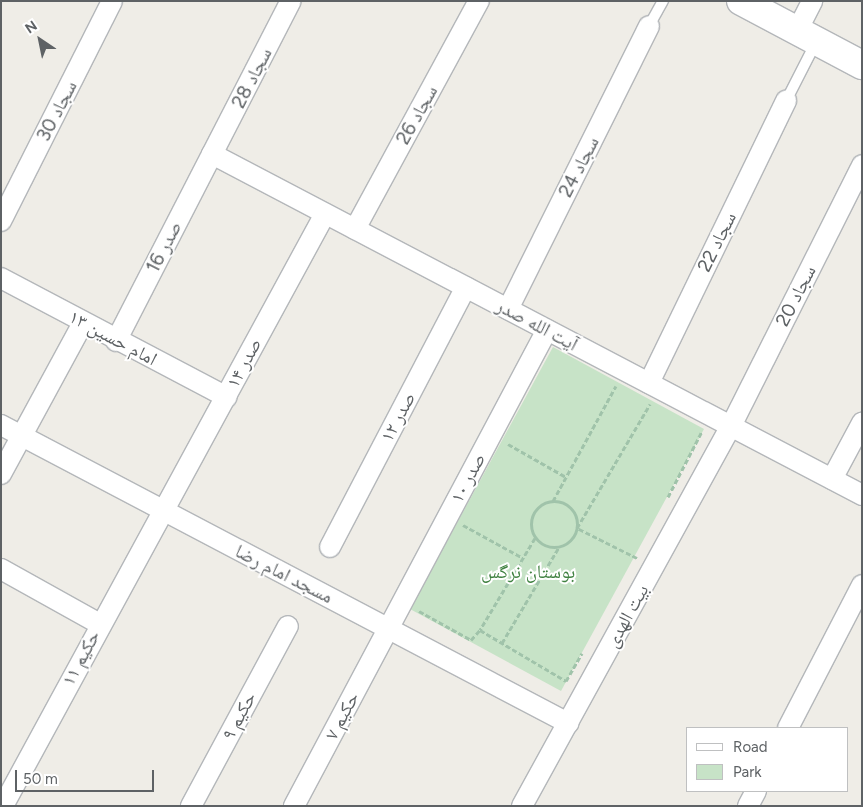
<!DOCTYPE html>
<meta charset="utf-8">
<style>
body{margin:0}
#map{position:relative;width:863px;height:807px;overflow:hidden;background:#efede7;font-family:Figtree,"Noto Naskh Arabic",sans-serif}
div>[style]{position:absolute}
.green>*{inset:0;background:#c7e3c7}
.path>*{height:3px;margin-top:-1.5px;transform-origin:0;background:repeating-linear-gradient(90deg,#a0c3aa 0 5px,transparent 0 7.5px)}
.path>.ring{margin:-1.5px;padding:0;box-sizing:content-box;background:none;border:3px solid #a0c3aa;border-radius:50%}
.roads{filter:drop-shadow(1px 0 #b4b7ba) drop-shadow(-1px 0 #b4b7ba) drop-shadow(0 1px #b4b7ba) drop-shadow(0 -1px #b4b7ba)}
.lane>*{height:10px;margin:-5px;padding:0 5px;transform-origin:5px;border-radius:5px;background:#fff}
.street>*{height:20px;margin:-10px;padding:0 10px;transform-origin:10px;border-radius:10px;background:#fff}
.secondary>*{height:28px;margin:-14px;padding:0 14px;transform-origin:14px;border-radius:14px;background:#fff}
span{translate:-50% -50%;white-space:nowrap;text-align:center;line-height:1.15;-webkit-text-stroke:4px #fff;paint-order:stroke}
.street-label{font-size:19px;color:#5e6265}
.park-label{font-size:19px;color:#418242}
.frame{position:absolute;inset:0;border:2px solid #5e6265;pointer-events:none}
.legend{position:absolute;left:686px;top:727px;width:162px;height:65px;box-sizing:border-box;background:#fff;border:1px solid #bfc0c1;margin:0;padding:6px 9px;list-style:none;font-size:15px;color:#5e6265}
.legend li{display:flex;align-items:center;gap:10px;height:25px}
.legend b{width:25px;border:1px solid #bfc0c1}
.north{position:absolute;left:15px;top:15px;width:50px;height:50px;-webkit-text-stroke:4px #fff;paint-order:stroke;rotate:326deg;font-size:14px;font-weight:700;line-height:20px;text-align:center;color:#5e6265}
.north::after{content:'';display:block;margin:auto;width:18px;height:22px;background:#5e6265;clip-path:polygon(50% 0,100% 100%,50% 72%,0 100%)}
.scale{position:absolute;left:15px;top:770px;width:139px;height:22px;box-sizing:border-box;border:2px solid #5e6265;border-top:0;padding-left:6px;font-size:15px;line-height:18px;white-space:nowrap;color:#5e6265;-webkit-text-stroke:4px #fff;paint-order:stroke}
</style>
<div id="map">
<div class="green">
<div style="clip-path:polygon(553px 347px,704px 429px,561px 691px,410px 609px)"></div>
</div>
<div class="path">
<div style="left:508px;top:444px;width:67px;rotate:29.6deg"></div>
<div style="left:668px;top:497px;width:74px;rotate:-62.7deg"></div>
<div style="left:553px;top:501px;width:131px;rotate:-61.3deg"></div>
<div class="ring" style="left:531px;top:501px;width:43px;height:43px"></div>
<div style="left:463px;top:525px;width:68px;rotate:28.8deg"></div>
<div style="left:535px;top:538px;width:107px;rotate:120.9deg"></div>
<div style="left:480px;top:630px;width:100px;rotate:30.7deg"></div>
<div style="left:566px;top:681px;width:32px;rotate:-60deg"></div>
<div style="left:637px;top:558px;width:67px;rotate:-153.4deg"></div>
<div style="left:577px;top:528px;width:144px;rotate:-59.5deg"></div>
<div style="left:419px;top:611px;width:60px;rotate:29.1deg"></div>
<div style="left:471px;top:640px;width:13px;rotate:-48deg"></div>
<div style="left:502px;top:643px;width:112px;rotate:-59.3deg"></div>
</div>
<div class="roads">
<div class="lane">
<div style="left:649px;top:26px;width:29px;rotate:-61deg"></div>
<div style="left:786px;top:101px;width:66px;rotate:-63deg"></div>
</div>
<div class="street">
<div style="left:797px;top:31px;width:34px;rotate:-63deg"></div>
<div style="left:212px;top:154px;width:734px;rotate:27.68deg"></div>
<div style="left:1px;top:221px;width:246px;rotate:-63.2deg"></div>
<div style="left:355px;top:229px;width:260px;rotate:-61.5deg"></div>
<div style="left:1px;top:278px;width:255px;rotate:27.8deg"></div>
<div style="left:508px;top:309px;width:316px;rotate:-63.5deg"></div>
<div style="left:116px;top:341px;width:382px;rotate:-62.8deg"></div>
<div style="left:649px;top:383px;width:314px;rotate:-64.1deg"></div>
<div style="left:1px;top:425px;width:641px;rotate:27.73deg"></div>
<div style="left:1px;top:474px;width:172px;rotate:-61.5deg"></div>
<div style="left:832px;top:479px;width:64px;rotate:-61.8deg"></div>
<div style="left:330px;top:547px;width:293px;rotate:-62.4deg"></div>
<div style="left:1px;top:569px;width:113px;rotate:29.1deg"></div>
<div style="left:788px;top:728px;width:161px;rotate:-62.6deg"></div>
<div style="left:3px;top:806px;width:674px;rotate:-61.46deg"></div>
<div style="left:191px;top:806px;width:204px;rotate:-61.7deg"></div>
<div style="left:294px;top:806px;width:539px;rotate:-62.01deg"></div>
<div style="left:522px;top:806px;width:434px;rotate:-61.2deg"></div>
<div style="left:731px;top:426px;width:292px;rotate:-63.3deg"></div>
<div style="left:748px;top:806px;width:17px;rotate:-62deg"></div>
</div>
<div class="secondary">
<div style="left:741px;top:1px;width:137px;rotate:27.9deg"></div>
</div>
</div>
<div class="street-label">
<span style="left:252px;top:78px;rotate:-63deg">سجاد 28</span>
<span style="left:57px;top:111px;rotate:-63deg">سجاد 30</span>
<span style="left:417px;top:115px;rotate:-61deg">سجاد 26</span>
<span style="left:579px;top:167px;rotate:-63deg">سجاد 24</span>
<span style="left:717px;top:242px;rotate:-64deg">سجاد 22</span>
<span style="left:164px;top:247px;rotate:-63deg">صدر 16</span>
<span style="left:796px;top:296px;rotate:-63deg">سجاد 20</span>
<span style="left:537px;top:325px;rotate:28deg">آیت الله صدر</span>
<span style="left:113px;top:338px;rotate:28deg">امام حسین ۱۳</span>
<span style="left:244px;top:363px;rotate:-62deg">صدر ۱۴</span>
<span style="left:398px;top:417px;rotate:-62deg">صدر ۱۲</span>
<span style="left:468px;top:478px;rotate:-62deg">صدر ۱۰</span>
<span style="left:284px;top:574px;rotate:27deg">مسجد امام رضا</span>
<span style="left:627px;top:616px;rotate:-61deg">بیت الهدی</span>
<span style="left:81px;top:658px;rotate:-62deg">حکیم ۱۱</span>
<span style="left:239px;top:716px;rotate:-62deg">حکیم ۹</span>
<span style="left:342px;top:716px;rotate:-62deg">حکیم ۷</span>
</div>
<div class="park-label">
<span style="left:528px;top:572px">بوستان نرگس</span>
</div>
<div class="frame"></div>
<ul class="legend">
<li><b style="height:6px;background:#fff"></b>Road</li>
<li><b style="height:14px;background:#c7e3c7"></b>Park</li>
</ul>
<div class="north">N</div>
<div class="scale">50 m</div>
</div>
